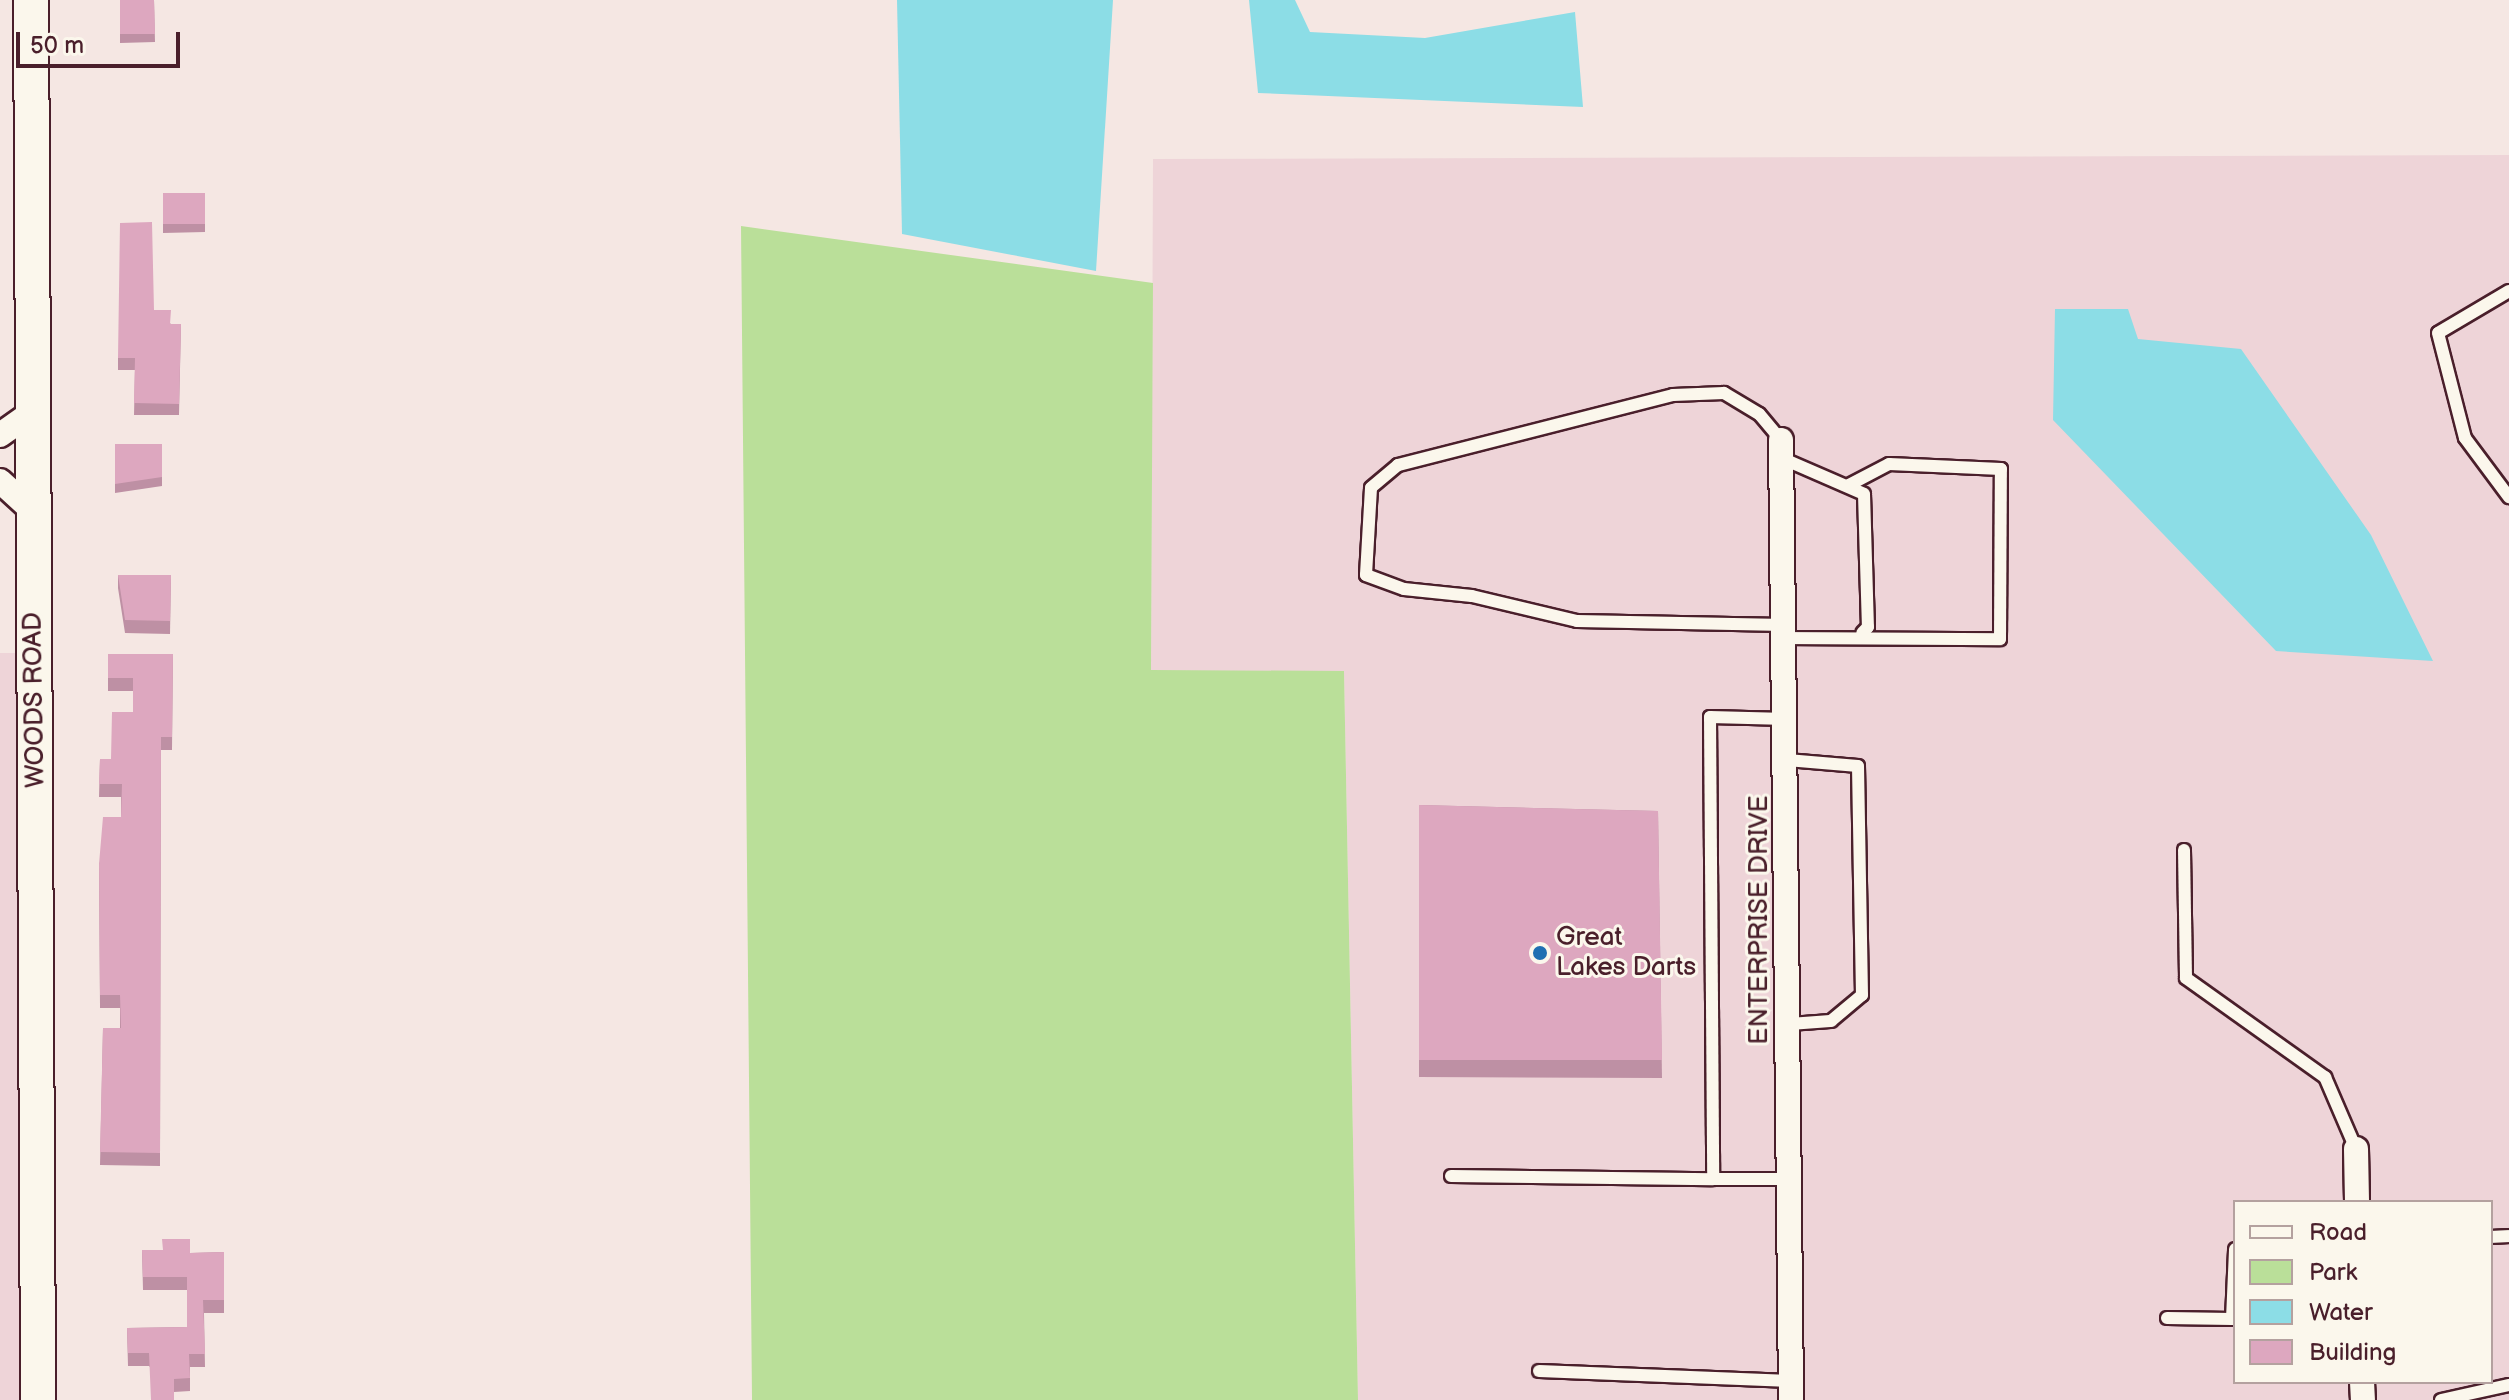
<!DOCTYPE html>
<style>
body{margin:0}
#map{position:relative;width:2509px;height:1400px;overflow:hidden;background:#f5e7e3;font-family:"Balsamiq Sans",sans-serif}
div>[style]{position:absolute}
.built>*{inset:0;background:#eed4d8}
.green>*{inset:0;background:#badf99}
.water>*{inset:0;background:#8cdde6}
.roads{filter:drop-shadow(2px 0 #4a1f2b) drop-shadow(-2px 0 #4a1f2b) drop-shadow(0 2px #4a1f2b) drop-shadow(0 -2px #4a1f2b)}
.lane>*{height:12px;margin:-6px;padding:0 6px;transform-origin:6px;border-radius:6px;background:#fbf7ec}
.street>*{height:24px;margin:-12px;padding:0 12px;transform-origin:12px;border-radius:12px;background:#fbf7ec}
.secondary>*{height:34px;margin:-17px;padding:0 17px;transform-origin:17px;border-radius:17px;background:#fbf7ec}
.wall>*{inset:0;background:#be90a4}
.building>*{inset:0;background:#dda7bf}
.dots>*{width:22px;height:22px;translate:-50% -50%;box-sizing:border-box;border:4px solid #fbf7ec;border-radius:50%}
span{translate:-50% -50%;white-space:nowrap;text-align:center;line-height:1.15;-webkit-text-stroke:6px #fbf7ec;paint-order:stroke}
.street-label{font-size:26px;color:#4a1f2b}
.poi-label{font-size:26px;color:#4a1f2b}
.left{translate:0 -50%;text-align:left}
.legend{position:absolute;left:2233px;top:1200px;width:260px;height:184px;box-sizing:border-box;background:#fbf7ec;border:2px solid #b4a19f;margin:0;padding:10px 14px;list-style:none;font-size:24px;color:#4a1f2b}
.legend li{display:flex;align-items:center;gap:16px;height:40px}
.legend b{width:40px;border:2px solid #b4a19f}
.scale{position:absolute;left:16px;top:32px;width:164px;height:36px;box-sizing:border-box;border:4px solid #4a1f2b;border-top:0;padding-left:10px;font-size:24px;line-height:28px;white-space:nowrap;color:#4a1f2b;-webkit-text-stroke:6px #fbf7ec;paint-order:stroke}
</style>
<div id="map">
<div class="built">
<div style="clip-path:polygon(evenodd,2509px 155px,2509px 1400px,1358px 1400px,1344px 671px,1151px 671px,1153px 159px,2509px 155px,2235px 1202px,2491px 1202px,2491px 1382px,2235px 1382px,2235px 1202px)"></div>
<div style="clip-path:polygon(0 653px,27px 653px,27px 1400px,0 1400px)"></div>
</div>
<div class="green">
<div style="clip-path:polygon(741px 226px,1153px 283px,1151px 670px,1344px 671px,1358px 1400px,752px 1400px)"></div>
</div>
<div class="water">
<div style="clip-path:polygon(897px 0,1113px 0,1096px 271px,902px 234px)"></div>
<div style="clip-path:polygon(1249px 0,1295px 0,1310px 32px,1425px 38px,1575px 12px,1583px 107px,1258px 93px)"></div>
<div style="clip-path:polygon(2055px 309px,2128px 309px,2138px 339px,2241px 349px,2371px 535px,2433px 661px,2276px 651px,2053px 420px)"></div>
</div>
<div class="roads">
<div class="lane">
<div style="left:2509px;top:291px;width:82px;rotate:149.4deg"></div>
<div style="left:2438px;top:333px;width:108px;rotate:75.6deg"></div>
<div style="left:2465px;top:438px;width:74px;rotate:53.3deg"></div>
<div style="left:1781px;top:440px;width:34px;rotate:-130deg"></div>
<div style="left:1759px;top:414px;width:41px;rotate:-149deg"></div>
<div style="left:1724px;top:393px;width:51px;rotate:177.8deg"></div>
<div style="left:1673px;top:395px;width:284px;rotate:165.7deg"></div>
<div style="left:1398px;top:465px;width:35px;rotate:140deg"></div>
<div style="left:1371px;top:488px;width:87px;rotate:93.3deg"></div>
<div style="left:1366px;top:575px;width:40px;rotate:20.2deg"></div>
<div style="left:1404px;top:589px;width:68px;rotate:5.9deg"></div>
<div style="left:1472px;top:596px;width:108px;rotate:13.4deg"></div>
<div style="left:1577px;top:621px;width:208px;rotate:1.1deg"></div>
<div style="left:1781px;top:458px;width:90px;rotate:23.4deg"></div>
<div style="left:1864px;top:494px;width:133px;rotate:88.3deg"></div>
<div style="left:1868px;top:627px;width:8px;rotate:135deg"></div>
<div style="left:1785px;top:638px;width:215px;rotate:0.3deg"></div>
<div style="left:2000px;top:639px;width:170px;rotate:-89.7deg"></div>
<div style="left:2001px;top:469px;width:112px;rotate:-177.4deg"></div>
<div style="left:1889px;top:464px;width:45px;rotate:152.3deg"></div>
<div style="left:1787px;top:719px;width:77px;rotate:-178.5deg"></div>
<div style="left:1710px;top:717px;width:462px;rotate:89.6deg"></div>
<div style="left:1713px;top:1179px;width:77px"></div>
<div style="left:1787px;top:760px;width:71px;rotate:4.8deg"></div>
<div style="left:1858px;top:766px;width:229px;rotate:89deg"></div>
<div style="left:1862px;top:995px;width:40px;rotate:140deg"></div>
<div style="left:1831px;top:1021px;width:42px;rotate:175.9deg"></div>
<div style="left:2184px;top:850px;width:128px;rotate:89.1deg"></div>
<div style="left:2186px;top:978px;width:171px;rotate:35.5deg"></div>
<div style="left:2325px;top:1077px;width:78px;rotate:66.7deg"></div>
<div style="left:1451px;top:1176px;width:262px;rotate:0.7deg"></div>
<div style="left:2491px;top:1237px;width:18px;rotate:-3deg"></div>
<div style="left:2167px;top:1318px;width:65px;rotate:0.9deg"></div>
<div style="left:2232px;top:1319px;width:70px;rotate:-87.5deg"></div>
<div style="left:1539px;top:1371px;width:252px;rotate:2.3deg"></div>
<div style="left:2441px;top:1400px;width:70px;rotate:-12.4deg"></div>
</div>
<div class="street">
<div style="left:0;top:435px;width:42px;rotate:-35.2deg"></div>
<div style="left:1781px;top:440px;width:960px;rotate:89.4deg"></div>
<div style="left:0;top:481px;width:47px;rotate:42.4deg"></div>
<div style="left:2356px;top:1149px;width:53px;rotate:88.9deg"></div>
<div style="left:2362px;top:1382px;width:18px;rotate:87deg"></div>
</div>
<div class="secondary">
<div style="left:31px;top:0;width:1400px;rotate:89.71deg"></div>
</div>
</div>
<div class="wall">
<div style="clip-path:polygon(120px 0,154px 0,155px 42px,120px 43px)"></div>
<div style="clip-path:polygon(163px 193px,205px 193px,205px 232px,163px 233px)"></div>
<div style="clip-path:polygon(154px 310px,171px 324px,181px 324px,179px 415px,134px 415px,135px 370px,118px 370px,118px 358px)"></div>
<div style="clip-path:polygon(115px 444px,162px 444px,162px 486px,115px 493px)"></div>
<div style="clip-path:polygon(118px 575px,171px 575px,170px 634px,125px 633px,118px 588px)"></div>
<div style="clip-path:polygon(108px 654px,173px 654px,172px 750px,161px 750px,160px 1166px,100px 1165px,103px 1028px,120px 1028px,120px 1008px,100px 1008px,99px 864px,121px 817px,121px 797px,99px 797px,100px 759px,111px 759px,133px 712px,133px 691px,108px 691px)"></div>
<div style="clip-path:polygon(1419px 805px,1658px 811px,1662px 1078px,1419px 1077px)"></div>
<div style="clip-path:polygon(142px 1250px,190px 1253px,224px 1252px,224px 1313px,204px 1313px,205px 1367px,190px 1367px,190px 1391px,174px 1392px,149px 1366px,128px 1366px,127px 1328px,187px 1327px,187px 1290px,143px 1290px)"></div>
</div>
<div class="building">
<div style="clip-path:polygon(120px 0,154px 0,155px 34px,120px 34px)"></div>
<div style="clip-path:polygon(163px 193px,205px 193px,205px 224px,163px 224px)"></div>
<div style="clip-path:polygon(152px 222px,154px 310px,171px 310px,170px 324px,181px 324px,179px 404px,134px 403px,135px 358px,118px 358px,120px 223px)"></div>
<div style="clip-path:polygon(115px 444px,162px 444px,162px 477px,115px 484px)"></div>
<div style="clip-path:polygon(118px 575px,171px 575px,170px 621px,125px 620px)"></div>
<div style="clip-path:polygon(108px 654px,173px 654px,172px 737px,161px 737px,160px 1153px,100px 1152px,103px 1028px,121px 1028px,120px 995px,100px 995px,99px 864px,103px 817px,121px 817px,122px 784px,99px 784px,100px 759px,111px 759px,112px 712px,133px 712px,133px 678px,108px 678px)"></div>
<div style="clip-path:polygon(1419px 805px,1658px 811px,1662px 1060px,1419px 1060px)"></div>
<div style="clip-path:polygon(162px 1239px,190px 1239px,190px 1253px,224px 1252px,224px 1300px,203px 1300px,205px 1354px,189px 1354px,190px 1378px,174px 1379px,174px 1400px,151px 1400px,149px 1353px,128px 1353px,127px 1328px,187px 1327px,187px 1277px,143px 1277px,142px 1250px,163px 1250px)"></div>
</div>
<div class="dots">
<div style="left:1540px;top:953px;background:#1f6fb2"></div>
</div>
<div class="street-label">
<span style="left:35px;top:700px;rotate:-91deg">WOODS ROAD</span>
<span style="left:1760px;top:920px;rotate:-90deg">ENTERPRISE DRIVE</span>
</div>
<div class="poi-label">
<span class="left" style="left:1556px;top:953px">Great<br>Lakes Darts</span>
</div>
<ul class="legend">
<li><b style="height:10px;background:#fbf7ec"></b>Road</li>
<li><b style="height:22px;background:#badf99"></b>Park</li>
<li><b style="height:22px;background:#8cdde6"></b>Water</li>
<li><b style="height:22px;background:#dda7bf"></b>Building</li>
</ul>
<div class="scale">50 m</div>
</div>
